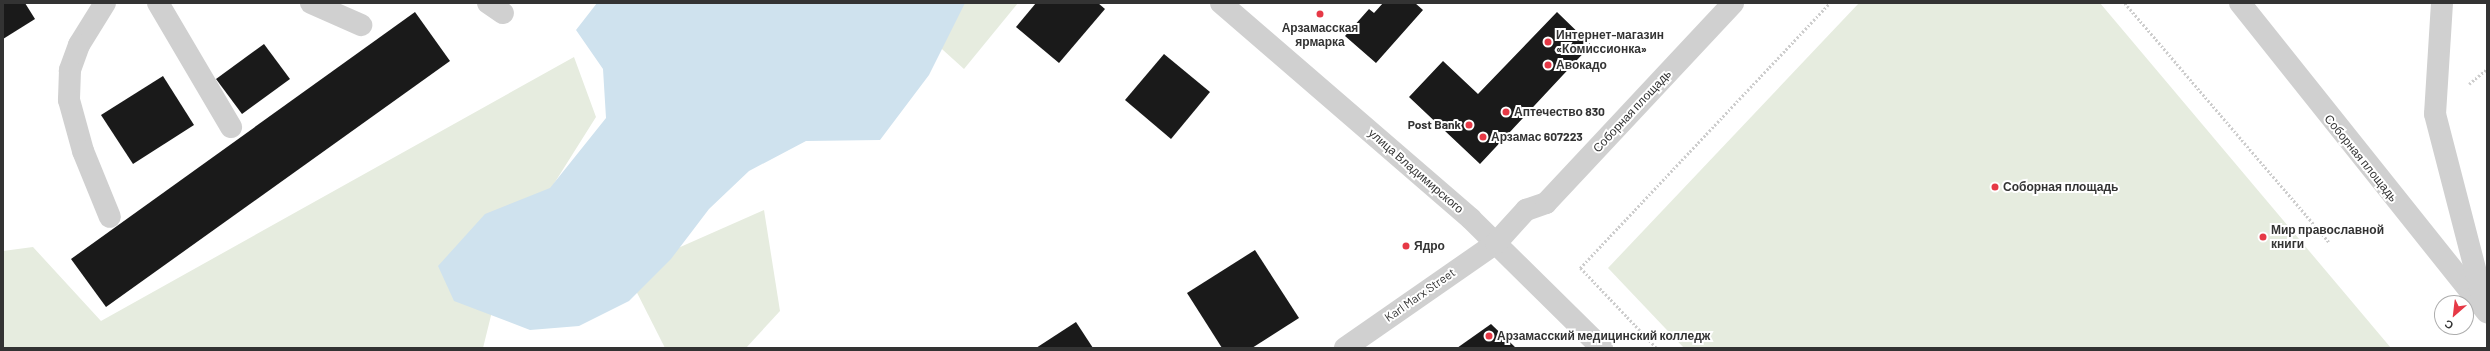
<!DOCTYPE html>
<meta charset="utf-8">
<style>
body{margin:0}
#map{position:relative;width:2490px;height:351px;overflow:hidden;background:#fff;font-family:Barlow,sans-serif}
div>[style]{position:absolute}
.green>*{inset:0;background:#e6ecdf}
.water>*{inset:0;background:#cfe2ee}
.building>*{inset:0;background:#1a1a1a}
.path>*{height:2.5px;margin-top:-1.25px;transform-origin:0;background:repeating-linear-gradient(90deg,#cdcdcd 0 2px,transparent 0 4px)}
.minor>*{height:22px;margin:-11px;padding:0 11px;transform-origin:11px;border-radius:11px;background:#d0d0d0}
.dots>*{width:11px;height:11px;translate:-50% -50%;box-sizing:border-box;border:2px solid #fff;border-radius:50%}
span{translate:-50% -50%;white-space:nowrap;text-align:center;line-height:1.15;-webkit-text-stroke:4px #fff;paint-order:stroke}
.poi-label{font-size:12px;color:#333;font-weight:700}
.left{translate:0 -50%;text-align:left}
.right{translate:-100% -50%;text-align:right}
.street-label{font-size:12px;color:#333}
.frame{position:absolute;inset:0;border:4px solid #333;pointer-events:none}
.north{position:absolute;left:2434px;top:295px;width:40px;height:40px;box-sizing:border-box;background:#fff;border:1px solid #adadad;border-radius:50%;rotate:208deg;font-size:11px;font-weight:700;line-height:16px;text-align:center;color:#333}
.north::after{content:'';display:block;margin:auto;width:14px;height:18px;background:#e63946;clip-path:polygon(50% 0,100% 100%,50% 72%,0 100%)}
</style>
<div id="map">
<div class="green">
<div style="clip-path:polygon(916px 3px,1018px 3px,964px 69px,922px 31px)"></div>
<div style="clip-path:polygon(1859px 3px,2100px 3px,2391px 348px,1684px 348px,1608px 268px)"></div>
<div style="clip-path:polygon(574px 57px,596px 117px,504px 263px,483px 348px,3px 348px,3px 251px,33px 247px,101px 321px)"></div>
<div style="clip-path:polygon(764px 210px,780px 311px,746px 348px,665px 348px,626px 271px)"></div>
</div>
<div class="water">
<div style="clip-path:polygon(597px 3px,965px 3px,929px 75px,880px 140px,806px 141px,749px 171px,709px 209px,671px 259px,629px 301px,579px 326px,530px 330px,454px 301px,438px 266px,485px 214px,550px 188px,606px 118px,603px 69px,576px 30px)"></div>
</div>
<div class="building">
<div style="clip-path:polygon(3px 3px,25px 3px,35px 19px,3px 39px)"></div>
<div style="clip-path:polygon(1036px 3px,1098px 3px,1105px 9px,1059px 63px,1016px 27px)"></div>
<div style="clip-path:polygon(1383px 3px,1415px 3px,1423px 10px,1376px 63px,1345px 36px,1369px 9px,1374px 13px)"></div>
<div style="clip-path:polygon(415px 12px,450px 61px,106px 307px,71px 259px)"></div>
<div style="clip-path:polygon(1557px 12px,1591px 45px,1480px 164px,1409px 97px,1443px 61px,1478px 94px)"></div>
<div style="clip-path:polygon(264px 44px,290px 79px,242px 114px,216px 79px)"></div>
<div style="clip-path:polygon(1164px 54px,1210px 92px,1171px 139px,1125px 100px)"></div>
<div style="clip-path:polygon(163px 76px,194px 125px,133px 164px,101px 115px)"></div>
<div style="clip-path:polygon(1255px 250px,1299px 318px,1252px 348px,1222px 348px,1187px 293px)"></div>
<div style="clip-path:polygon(1076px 322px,1093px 348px,1036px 348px)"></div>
<div style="clip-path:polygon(1491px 324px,1516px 348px,1457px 348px)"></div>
</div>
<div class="path">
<div style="left:2125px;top:3px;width:314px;rotate:49.5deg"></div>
<div style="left:2469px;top:84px;width:23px;rotate:-40deg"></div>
<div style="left:1656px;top:348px;width:110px;rotate:-133.5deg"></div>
<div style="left:1580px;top:268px;width:364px;rotate:-46.7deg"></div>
</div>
<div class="minor">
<div style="left:105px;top:3px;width:49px;rotate:121.8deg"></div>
<div style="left:79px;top:45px;width:27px;rotate:110deg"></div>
<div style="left:70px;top:70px;width:30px;rotate:92deg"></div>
<div style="left:69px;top:100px;width:53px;rotate:74.6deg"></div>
<div style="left:83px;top:151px;width:71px;rotate:67.8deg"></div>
<div style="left:158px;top:3px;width:144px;rotate:59.5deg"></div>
<div style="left:311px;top:3px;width:55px;rotate:23.7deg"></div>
<div style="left:488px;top:3px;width:18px;rotate:34deg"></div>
<div style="left:1221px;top:3px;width:330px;rotate:40.8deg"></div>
<div style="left:1471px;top:219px;width:184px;rotate:44.6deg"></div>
<div style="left:2240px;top:3px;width:396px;rotate:51.4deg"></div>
<div style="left:2442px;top:3px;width:111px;rotate:93.6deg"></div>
<div style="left:2435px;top:114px;width:195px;rotate:75.5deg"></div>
<div style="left:1345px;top:348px;width:184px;rotate:-34.8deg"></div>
<div style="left:1496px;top:243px;width:45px;rotate:-47.7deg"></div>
<div style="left:1526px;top:210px;width:21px;rotate:-19deg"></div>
<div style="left:1546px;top:203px;width:274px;rotate:-46.9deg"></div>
</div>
<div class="dots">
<div style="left:1320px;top:14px;background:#e63946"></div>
<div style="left:1548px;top:42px;background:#e63946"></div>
<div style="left:1548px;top:65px;background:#e63946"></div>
<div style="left:1506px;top:112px;background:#e63946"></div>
<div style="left:1469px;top:125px;background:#e63946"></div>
<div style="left:1483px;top:137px;background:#e63946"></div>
<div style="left:1995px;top:187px;background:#e63946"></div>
<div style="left:2263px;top:237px;background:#e63946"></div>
<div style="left:1406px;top:246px;background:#e63946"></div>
<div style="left:1489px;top:336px;background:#e63946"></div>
</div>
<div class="poi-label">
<span style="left:1320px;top:35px">Арзамасская<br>ярмарка</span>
<span class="left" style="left:1556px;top:42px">Интернет-магазин<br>«Комиссионка»</span>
<span class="left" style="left:1556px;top:65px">Авокадо</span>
<span class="left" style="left:1514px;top:112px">Аптечество 830</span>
<span class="right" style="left:1461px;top:125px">Post Bank</span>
<span class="left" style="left:1491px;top:137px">Арзамас 607223</span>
<span class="left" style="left:2003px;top:187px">Соборная площадь</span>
<span class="left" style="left:2271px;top:237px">Мир православной<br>книги</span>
<span class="left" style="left:1414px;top:246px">Ядро</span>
<span class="left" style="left:1497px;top:336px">Арзамасский медицинский колледж</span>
</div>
<div class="street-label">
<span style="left:1632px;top:111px;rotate:-47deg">Соборная площадь</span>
<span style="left:2361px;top:158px;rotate:51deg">Соборная площадь</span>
<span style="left:1416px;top:171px;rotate:41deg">улица Владимирского</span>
<span style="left:1420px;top:295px;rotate:-35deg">Karl Marx Street</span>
</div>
<div class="frame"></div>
<div class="north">С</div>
</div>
